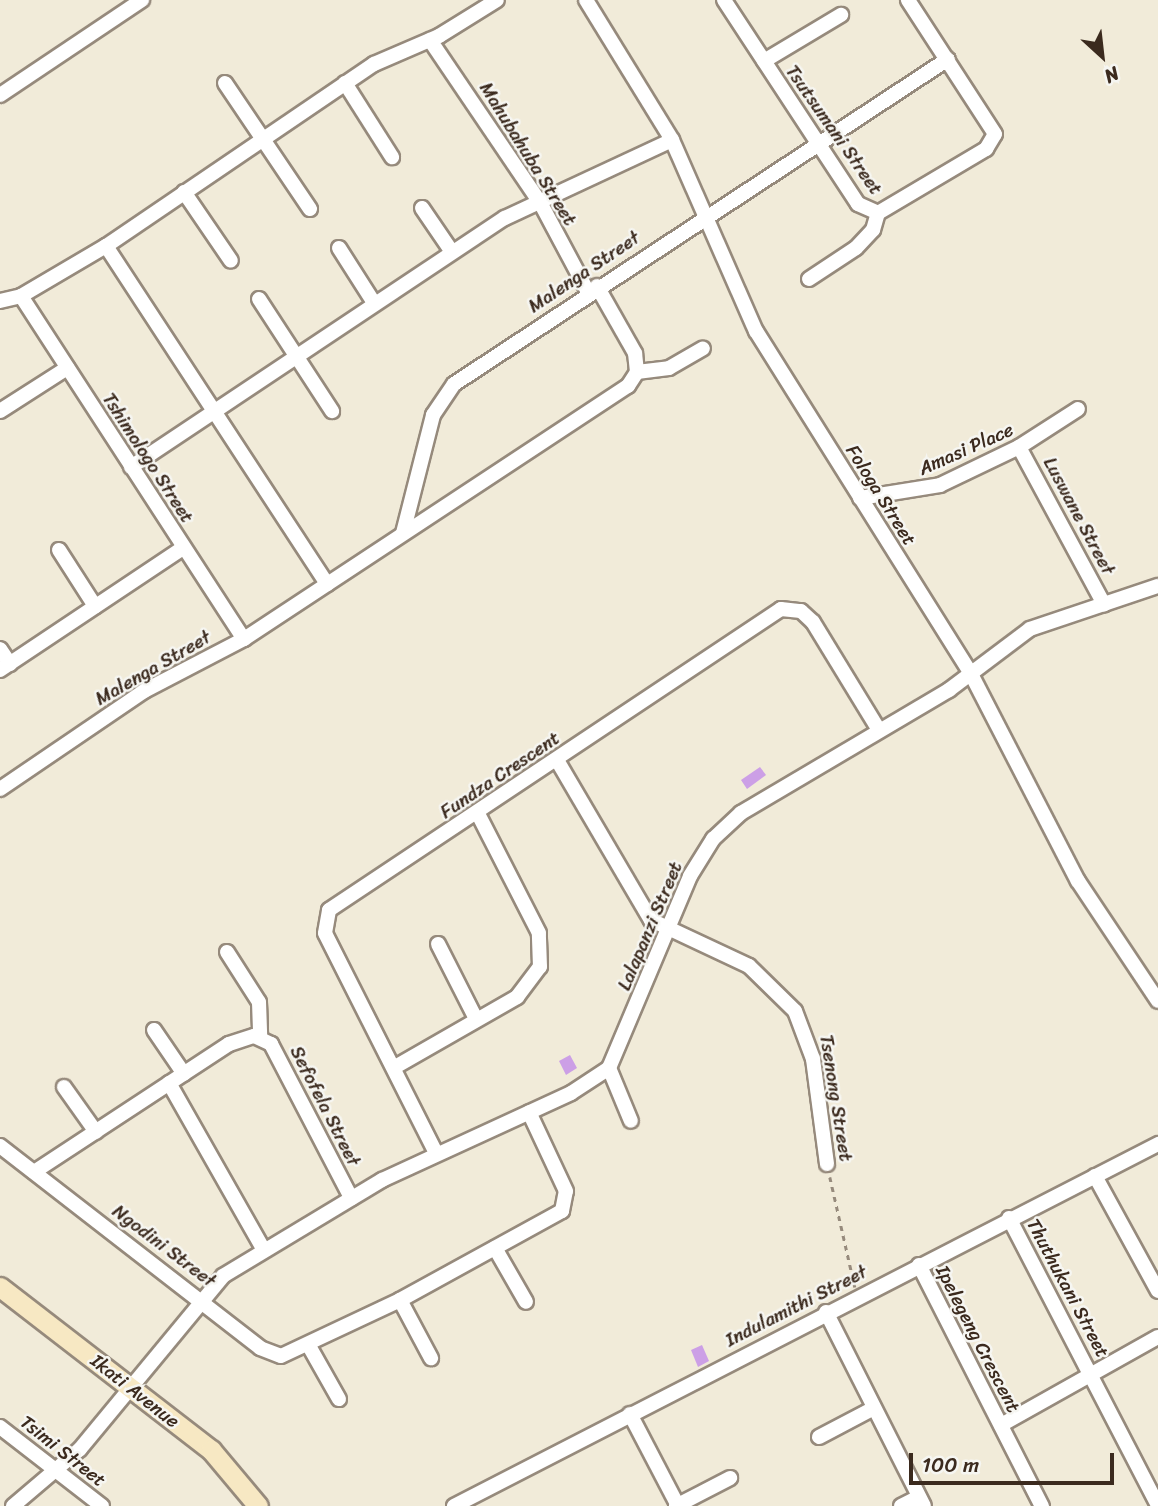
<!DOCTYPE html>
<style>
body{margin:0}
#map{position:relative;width:1158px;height:1506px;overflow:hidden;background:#f1ebd9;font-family:Sriracha,sans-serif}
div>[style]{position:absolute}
.building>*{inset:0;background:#cc9fe6}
.path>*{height:2.5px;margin-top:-1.25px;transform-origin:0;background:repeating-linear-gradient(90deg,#968a7c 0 5px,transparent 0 10px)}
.roads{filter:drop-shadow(2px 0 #968a7c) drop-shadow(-2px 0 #968a7c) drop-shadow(0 2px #968a7c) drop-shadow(0 -2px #968a7c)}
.street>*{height:14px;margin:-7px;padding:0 7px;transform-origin:7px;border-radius:7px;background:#fff}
.secondary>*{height:19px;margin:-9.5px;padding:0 9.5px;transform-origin:9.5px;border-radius:9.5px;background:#f7e8c3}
span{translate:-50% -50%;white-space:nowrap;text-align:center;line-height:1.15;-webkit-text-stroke:5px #f6f6f2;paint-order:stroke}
.street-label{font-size:19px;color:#3b2a1e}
.north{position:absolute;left:1067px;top:21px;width:70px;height:70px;-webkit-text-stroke:5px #f6f6f2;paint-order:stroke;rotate:153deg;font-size:19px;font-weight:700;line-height:28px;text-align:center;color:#3b2a1e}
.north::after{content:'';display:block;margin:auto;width:24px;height:32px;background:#3b2a1e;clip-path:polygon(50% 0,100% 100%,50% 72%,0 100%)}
.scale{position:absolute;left:909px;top:1453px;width:205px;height:32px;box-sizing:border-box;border:4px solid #3b2a1e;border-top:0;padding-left:9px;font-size:21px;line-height:24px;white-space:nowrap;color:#3b2a1e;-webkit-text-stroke:5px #f6f6f2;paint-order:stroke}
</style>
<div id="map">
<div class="building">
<div style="clip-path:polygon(760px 767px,766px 775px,747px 789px,741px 780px)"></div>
<div style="clip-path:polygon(570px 1055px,577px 1068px,566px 1075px,559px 1061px)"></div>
<div style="clip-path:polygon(702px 1345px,709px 1361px,698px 1367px,691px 1350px)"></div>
</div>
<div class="path">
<div style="left:830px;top:1177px;width:113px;rotate:77.2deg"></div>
</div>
<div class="roads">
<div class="street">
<div style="left:586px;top:0;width:164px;rotate:58.4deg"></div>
<div style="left:672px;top:140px;width:209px;rotate:66.3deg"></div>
<div style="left:756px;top:331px;width:405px;rotate:57.9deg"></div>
<div style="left:971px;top:674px;width:233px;rotate:62.7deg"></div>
<div style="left:1078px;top:881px;width:144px;rotate:56.3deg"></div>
<div style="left:724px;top:0;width:244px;rotate:56.7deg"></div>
<div style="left:858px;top:204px;width:22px;rotate:24deg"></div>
<div style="left:878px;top:213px;width:126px;rotate:-30.7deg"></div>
<div style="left:986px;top:149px;width:17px;rotate:-59deg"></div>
<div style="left:995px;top:134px;width:160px;rotate:-123deg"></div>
<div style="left:430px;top:40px;width:198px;rotate:55.9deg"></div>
<div style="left:541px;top:204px;width:100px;rotate:61.9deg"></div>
<div style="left:764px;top:61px;width:90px;rotate:-30.9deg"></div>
<div style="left:225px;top:83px;width:152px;rotate:56deg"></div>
<div style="left:345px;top:83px;width:88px;rotate:57.6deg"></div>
<div style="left:0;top:95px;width:171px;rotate:-33.8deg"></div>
<div style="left:184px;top:192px;width:83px;rotate:55.7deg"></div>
<div style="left:422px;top:208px;width:53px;rotate:55.7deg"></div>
<div style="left:106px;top:246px;width:404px;rotate:56.8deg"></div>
<div style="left:339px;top:248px;width:65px;rotate:57.5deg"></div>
<div style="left:809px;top:279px;width:56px;rotate:-33.4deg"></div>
<div style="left:856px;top:248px;width:25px;rotate:-47deg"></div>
<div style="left:873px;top:230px;width:18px;rotate:-74deg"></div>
<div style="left:21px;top:296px;width:409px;rotate:57deg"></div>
<div style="left:259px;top:299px;width:134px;rotate:56.9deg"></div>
<div style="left:0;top:301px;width:22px;rotate:-13deg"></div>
<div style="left:21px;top:296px;width:99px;rotate:-30.5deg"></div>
<div style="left:106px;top:246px;width:324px;rotate:-34.2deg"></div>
<div style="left:374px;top:64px;width:71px;rotate:-23.3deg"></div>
<div style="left:439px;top:36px;width:68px;rotate:-31.8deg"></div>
<div style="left:637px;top:372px;width:32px;rotate:-7deg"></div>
<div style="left:669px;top:368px;width:39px;rotate:-30deg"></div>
<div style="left:0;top:411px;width:80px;rotate:-32.7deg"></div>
<div style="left:1019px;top:447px;width:179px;rotate:61.6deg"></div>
<div style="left:131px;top:467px;width:449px;rotate:-33.7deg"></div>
<div style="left:505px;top:218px;width:184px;rotate:-25deg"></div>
<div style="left:860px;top:498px;width:81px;rotate:-9.2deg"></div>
<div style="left:940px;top:485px;width:88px;rotate:-25.7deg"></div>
<div style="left:1019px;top:447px;width:70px;rotate:-32.8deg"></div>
<div style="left:403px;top:533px;width:122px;rotate:-75.7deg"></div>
<div style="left:433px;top:415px;width:37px;rotate:-56deg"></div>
<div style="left:454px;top:384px;width:591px;rotate:-33.34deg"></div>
<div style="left:59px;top:550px;width:67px;rotate:57.3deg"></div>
<div style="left:0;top:649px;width:18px;rotate:56deg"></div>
<div style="left:0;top:670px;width:220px;rotate:-33.7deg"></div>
<div style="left:557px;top:760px;width:186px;rotate:59.6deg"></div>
<div style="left:651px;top:920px;width:108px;rotate:25.1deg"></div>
<div style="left:749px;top:966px;width:64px;rotate:44.4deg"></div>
<div style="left:795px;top:1011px;width:51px;rotate:69.4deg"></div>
<div style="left:813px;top:1059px;width:106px;rotate:82.4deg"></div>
<div style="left:0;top:789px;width:174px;rotate:-34.2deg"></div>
<div style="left:144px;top:691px;width:113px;rotate:-27.5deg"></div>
<div style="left:244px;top:639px;width:460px;rotate:-33.4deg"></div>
<div style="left:628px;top:386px;width:17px;rotate:-57deg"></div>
<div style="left:637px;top:372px;width:19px;rotate:-96deg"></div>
<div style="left:635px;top:353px;width:77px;rotate:-119.6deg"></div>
<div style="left:438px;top:944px;width:84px;rotate:63.1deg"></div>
<div style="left:227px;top:952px;width:59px;rotate:57.4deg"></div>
<div style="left:259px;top:1002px;width:35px;rotate:88deg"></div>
<div style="left:154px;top:1030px;width:53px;rotate:55.7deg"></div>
<div style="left:395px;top:1067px;width:141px;rotate:-29.8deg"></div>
<div style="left:517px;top:997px;width:38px;rotate:-53deg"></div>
<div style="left:540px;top:967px;width:34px;rotate:-92deg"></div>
<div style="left:539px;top:933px;width:134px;rotate:-117.1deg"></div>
<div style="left:609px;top:1068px;width:57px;rotate:67.5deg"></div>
<div style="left:169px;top:1083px;width:192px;rotate:60.4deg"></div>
<div style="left:64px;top:1087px;width:55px;rotate:54.6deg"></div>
<div style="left:0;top:1146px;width:329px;rotate:37.8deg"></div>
<div style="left:260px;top:1348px;width:22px;rotate:21deg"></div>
<div style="left:281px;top:1356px;width:132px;rotate:-25.2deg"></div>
<div style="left:400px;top:1300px;width:185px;rotate:-28.8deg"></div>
<div style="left:562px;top:1211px;width:20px;rotate:-79deg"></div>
<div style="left:566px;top:1191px;width:87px;rotate:-115.1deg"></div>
<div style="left:436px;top:1153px;width:246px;rotate:-116.8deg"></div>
<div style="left:325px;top:933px;width:23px;rotate:-80deg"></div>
<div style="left:329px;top:910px;width:543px;rotate:-33.66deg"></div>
<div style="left:781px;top:609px;width:20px;rotate:6deg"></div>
<div style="left:801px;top:611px;width:16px;rotate:43deg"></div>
<div style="left:813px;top:622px;width:127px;rotate:58.6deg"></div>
<div style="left:34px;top:1172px;width:233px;rotate:-33.3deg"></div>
<div style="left:229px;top:1044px;width:26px;rotate:-18deg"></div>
<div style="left:254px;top:1036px;width:19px;rotate:25deg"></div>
<div style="left:271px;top:1044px;width:174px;rotate:62.5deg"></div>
<div style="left:1095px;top:1176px;width:131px;rotate:61.3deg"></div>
<div style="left:1009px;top:1218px;width:324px;rotate:62.6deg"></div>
<div style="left:495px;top:1248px;width:62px;rotate:60.1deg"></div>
<div style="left:919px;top:1265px;width:271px;rotate:63deg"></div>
<div style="left:400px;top:1300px;width:66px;rotate:61.9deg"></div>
<div style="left:826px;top:1312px;width:217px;rotate:63.2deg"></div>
<div style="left:309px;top:1346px;width:61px;rotate:60.5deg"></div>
<div style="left:630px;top:1414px;width:104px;rotate:62.4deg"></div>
<div style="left:1001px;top:1425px;width:180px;rotate:-29.3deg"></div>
<div style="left:0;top:1427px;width:129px;rotate:37.8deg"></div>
<div style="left:819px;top:1437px;width:62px;rotate:-27.8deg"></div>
<div style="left:13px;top:1506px;width:88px;rotate:-40.4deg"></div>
<div style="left:80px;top:1449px;width:224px;rotate:-50.4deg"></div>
<div style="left:223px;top:1276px;width:186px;rotate:-31.1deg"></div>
<div style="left:382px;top:1180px;width:208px;rotate:-24.7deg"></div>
<div style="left:571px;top:1093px;width:45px;rotate:-33.3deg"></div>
<div style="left:609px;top:1068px;width:208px;rotate:-67.1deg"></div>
<div style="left:690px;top:876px;width:44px;rotate:-58.1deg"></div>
<div style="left:713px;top:839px;width:38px;rotate:-43deg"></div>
<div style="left:741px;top:813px;width:242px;rotate:-30.6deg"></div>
<div style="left:949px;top:690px;width:101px;rotate:-37deg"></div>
<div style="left:1030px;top:629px;width:135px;rotate:-18.6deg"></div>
<div style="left:454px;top:1506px;width:792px;rotate:-27.21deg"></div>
<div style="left:676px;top:1506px;width:61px;rotate:-27.4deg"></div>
<div style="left:901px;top:1506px;width:20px;rotate:-27deg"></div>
</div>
<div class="secondary">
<div style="left:0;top:1287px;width:267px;rotate:37.7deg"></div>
<div style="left:211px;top:1450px;width:73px;rotate:50deg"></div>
</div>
</div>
<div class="street-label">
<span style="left:834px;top:130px;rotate:55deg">Tsutsumani Street</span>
<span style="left:528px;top:154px;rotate:58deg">Mahubahuba Street</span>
<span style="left:584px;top:272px;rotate:-34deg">Malenga Street</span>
<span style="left:966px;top:449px;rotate:-24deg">Amasi Place</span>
<span style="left:148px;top:458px;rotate:57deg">Tshimologo Street</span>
<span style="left:881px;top:495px;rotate:58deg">Fologa Street</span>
<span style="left:1079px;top:516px;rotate:62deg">Luswane Street</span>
<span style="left:153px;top:668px;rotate:-30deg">Malenga Street</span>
<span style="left:500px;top:775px;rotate:-34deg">Fundza Crescent</span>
<span style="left:650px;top:926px;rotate:-67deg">Lalapanzi Street</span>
<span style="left:836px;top:1098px;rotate:81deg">Tsenong Street</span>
<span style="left:325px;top:1106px;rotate:63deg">Sefofela Street</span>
<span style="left:164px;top:1246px;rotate:37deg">Ngodini Street</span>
<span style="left:1068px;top:1288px;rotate:62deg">Thuthukani Street</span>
<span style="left:796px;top:1306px;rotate:-27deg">Indulamithi Street</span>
<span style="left:978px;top:1339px;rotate:63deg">Ipelegeng Crescent</span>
<span style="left:135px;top:1391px;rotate:38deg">Ikati Avenue</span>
<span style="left:63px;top:1451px;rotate:38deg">Tsimi Street</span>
</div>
<div class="north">N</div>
<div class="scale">100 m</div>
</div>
